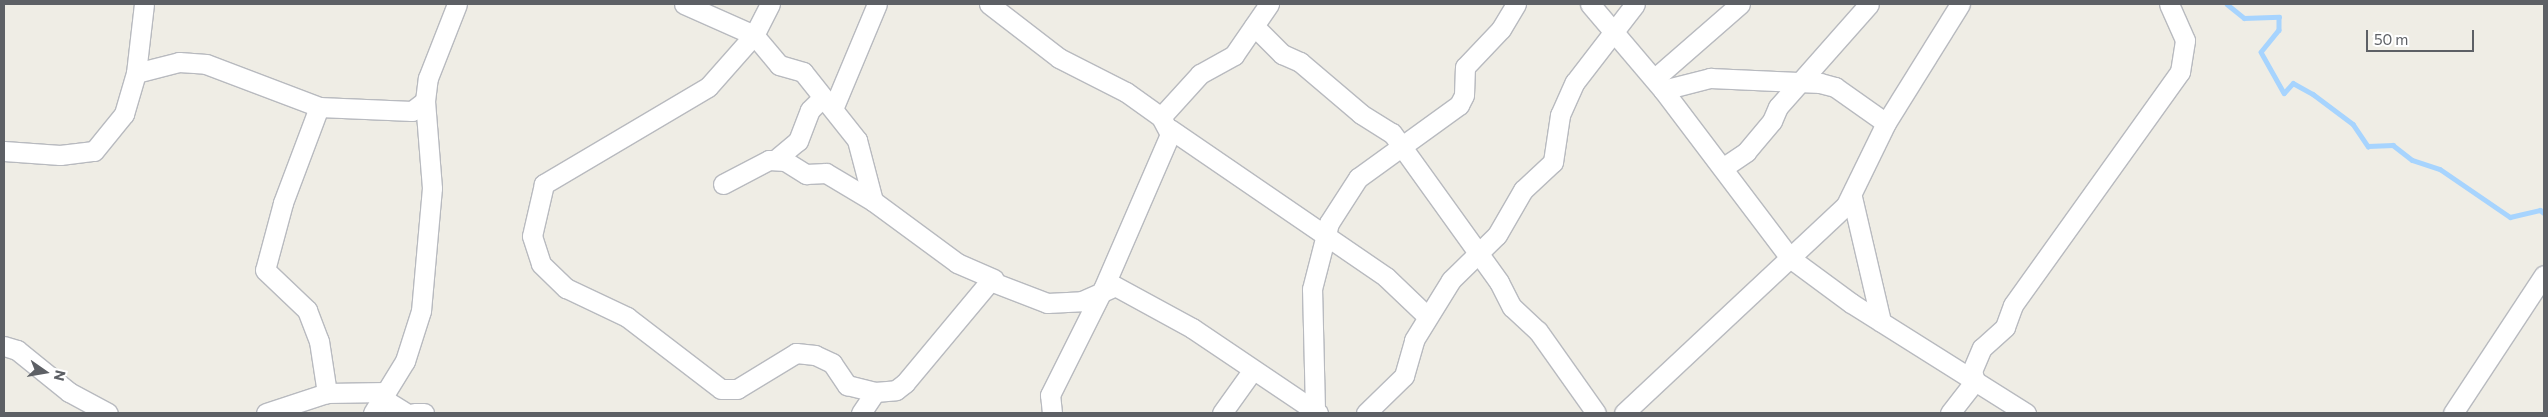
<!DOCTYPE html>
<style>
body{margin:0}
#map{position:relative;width:2548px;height:417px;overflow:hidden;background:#efede5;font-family:Commissioner,sans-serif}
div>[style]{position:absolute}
.stream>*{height:4.5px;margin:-2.25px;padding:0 2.25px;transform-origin:2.25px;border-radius:2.25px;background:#a7d4fe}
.roads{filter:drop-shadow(1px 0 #b8babf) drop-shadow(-1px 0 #b8babf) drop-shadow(0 1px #b8babf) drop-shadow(0 -1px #b8babf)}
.minor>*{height:19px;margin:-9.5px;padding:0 9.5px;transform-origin:9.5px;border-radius:9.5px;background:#fff}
span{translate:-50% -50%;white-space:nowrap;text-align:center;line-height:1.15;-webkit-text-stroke:5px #fff;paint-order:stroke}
.frame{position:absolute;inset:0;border:5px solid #5d6065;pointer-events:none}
.north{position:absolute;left:20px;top:347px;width:50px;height:50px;-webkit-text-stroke:4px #fff;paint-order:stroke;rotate:103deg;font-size:14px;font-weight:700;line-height:20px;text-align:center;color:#5d6065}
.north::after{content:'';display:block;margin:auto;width:18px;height:22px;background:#5d6065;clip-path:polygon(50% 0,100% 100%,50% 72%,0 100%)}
.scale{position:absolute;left:2366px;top:30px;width:108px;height:22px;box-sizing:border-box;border:2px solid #5d6065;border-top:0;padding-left:6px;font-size:15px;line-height:18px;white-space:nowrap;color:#5d6065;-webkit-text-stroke:4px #fff;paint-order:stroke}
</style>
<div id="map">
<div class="stream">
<div style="left:2227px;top:4px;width:22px;rotate:39deg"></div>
<div style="left:2244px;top:18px;width:35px;rotate:-2deg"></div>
<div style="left:2279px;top:17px;width:13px;rotate:90deg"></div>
<div style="left:2279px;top:30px;width:28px;rotate:129deg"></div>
<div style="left:2261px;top:52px;width:47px;rotate:60.7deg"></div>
<div style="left:2284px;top:93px;width:13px;rotate:-48deg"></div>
<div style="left:2293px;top:83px;width:23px;rotate:29deg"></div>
<div style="left:2313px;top:94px;width:50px;rotate:36.9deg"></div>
<div style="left:2353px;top:124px;width:27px;rotate:56deg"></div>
<div style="left:2368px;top:146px;width:25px;rotate:-2deg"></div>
<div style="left:2393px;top:145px;width:24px;rotate:38deg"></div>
<div style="left:2412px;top:160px;width:29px;rotate:18deg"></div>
<div style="left:2440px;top:169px;width:85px;rotate:34.4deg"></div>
<div style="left:2510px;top:217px;width:31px;rotate:-13deg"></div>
<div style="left:2540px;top:210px;width:5px;rotate:37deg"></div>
</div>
<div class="roads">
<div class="minor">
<div style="left:684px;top:4px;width:77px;rotate:23.9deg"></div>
<div style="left:754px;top:35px;width:39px;rotate:50deg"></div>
<div style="left:779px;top:65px;width:25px;rotate:16deg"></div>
<div style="left:803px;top:72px;width:87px;rotate:51.5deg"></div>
<div style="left:857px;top:140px;width:63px;rotate:75.3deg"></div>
<div style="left:873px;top:201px;width:104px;rotate:36.4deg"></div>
<div style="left:957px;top:263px;width:40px;rotate:23.4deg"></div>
<div style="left:770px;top:4px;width:35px;rotate:117deg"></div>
<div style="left:754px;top:35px;width:69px;rotate:131.5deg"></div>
<div style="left:708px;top:87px;width:191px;rotate:149.4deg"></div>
<div style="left:544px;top:184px;width:53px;rotate:103deg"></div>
<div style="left:532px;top:236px;width:29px;rotate:72deg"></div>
<div style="left:541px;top:264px;width:35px;rotate:44deg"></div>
<div style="left:566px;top:288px;width:68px;rotate:25.4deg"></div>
<div style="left:627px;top:317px;width:118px;rotate:37.5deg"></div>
<div style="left:721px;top:389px;width:16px"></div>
<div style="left:737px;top:389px;width:69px;rotate:-31.4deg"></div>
<div style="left:796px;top:353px;width:19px;rotate:6deg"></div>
<div style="left:815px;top:355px;width:19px;rotate:25deg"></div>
<div style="left:832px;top:363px;width:27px;rotate:56deg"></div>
<div style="left:847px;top:385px;width:29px;rotate:14deg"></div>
<div style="left:875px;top:392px;width:21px;rotate:-5deg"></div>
<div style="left:896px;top:390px;width:11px;rotate:-38deg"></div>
<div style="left:905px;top:383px;width:133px;rotate:-50.2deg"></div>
<div style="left:990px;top:281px;width:61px;rotate:21.1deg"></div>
<div style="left:1047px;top:303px;width:35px;rotate:-3deg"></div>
<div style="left:1082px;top:301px;width:36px;rotate:-24deg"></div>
<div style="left:1115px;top:286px;width:88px;rotate:28.6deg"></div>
<div style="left:1192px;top:328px;width:152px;rotate:34deg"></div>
<div style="left:989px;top:4px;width:88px;rotate:37.6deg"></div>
<div style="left:1059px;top:58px;width:75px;rotate:26.9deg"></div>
<div style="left:1126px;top:92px;width:43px;rotate:35.5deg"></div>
<div style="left:1590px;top:4px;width:113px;rotate:49.7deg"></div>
<div style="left:1663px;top:90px;width:211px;rotate:52.9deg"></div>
<div style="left:1790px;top:258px;width:76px;rotate:36.4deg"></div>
<div style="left:1851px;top:303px;width:207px;rotate:32.2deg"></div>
<div style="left:1254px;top:26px;width:40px;rotate:45deg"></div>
<div style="left:1282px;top:54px;width:20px;rotate:24deg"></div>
<div style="left:1300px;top:62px;width:80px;rotate:40.4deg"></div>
<div style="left:1361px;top:114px;width:36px;rotate:32deg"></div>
<div style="left:1392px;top:133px;width:183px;rotate:54.3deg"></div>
<div style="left:1499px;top:282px;width:28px;rotate:63deg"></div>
<div style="left:1512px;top:307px;width:35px;rotate:43deg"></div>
<div style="left:1538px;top:331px;width:100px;rotate:54.7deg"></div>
<div style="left:136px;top:73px;width:44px;rotate:-14.3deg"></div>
<div style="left:179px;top:62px;width:27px;rotate:4deg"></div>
<div style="left:206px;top:64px;width:121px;rotate:20.8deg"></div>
<div style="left:319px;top:107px;width:93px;rotate:2.5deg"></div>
<div style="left:412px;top:111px;width:16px;rotate:-38deg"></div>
<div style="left:1654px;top:79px;width:114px;rotate:-41.1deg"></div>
<div style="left:1663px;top:90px;width:49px;rotate:-14.3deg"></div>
<div style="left:1710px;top:78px;width:110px;rotate:2.6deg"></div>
<div style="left:1820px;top:83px;width:16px;rotate:15deg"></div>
<div style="left:1835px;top:87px;width:62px;rotate:35.2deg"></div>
<div style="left:319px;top:107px;width:103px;rotate:110.6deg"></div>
<div style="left:283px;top:203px;width:69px;rotate:105deg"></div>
<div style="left:265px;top:270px;width:58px;rotate:43.6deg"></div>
<div style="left:307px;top:310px;width:33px;rotate:69deg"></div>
<div style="left:319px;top:341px;width:53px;rotate:81.3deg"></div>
<div style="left:833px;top:109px;width:114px;rotate:-67.3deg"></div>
<div style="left:1170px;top:129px;width:262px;rotate:34.4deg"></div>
<div style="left:1386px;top:277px;width:57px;rotate:43.6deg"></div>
<div style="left:4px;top:151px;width:56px;rotate:4.1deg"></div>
<div style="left:60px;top:155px;width:34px;rotate:-7deg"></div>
<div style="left:94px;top:151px;width:48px;rotate:-51deg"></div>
<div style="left:124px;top:114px;width:43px;rotate:-73.7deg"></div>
<div style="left:136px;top:73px;width:69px;rotate:-83.4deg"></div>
<div style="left:775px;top:160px;width:30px;rotate:-40deg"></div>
<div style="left:798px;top:141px;width:33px;rotate:-69deg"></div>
<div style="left:810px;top:110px;width:17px;rotate:-45deg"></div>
<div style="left:1724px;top:167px;width:27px;rotate:-34deg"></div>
<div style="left:1746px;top:152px;width:40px;rotate:-50deg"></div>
<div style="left:1772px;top:121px;width:15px;rotate:-67deg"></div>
<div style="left:1778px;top:107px;width:137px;rotate:-48.5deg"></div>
<div style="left:723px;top:184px;width:52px;rotate:-27.6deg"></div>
<div style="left:769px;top:160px;width:16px;rotate:4deg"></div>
<div style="left:785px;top:161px;width:25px;rotate:32deg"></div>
<div style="left:806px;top:174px;width:20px;rotate:-3deg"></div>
<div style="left:826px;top:173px;width:55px;rotate:30.8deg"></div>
<div style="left:1852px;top:197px;width:128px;rotate:76.9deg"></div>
<div style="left:4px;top:346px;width:14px;rotate:17deg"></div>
<div style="left:17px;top:350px;width:67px;rotate:38.9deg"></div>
<div style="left:69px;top:392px;width:44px;rotate:28.3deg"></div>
<div style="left:382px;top:398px;width:28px;rotate:32deg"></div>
<div style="left:1315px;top:410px;width:121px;rotate:-91.4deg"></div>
<div style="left:1312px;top:289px;width:68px;rotate:-75.6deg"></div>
<div style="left:1329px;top:223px;width:54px;rotate:-57.2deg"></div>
<div style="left:1358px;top:178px;width:125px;rotate:-35.9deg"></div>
<div style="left:1459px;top:105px;width:11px;rotate:-63deg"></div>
<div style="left:1464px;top:95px;width:28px;rotate:-88deg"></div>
<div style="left:1465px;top:67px;width:52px;rotate:-46.5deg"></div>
<div style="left:1501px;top:29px;width:29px;rotate:-59deg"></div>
<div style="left:266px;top:413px;width:64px;rotate:-18.2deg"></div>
<div style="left:327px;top:393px;width:59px;rotate:-1deg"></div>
<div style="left:373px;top:413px;width:61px;rotate:-58.4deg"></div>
<div style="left:405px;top:361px;width:52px;rotate:-72.3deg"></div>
<div style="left:421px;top:311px;width:123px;rotate:-84.9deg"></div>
<div style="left:432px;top:188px;width:87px;rotate:-94.6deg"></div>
<div style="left:425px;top:101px;width:23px;rotate:-83deg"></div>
<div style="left:428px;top:78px;width:79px;rotate:-68.6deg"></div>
<div style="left:414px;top:413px;width:10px"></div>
<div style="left:861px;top:413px;width:25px;rotate:-56deg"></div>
<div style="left:1052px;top:413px;width:18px;rotate:-96deg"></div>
<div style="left:1050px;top:395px;width:119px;rotate:-63.4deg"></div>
<div style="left:1103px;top:289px;width:169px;rotate:-66.6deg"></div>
<div style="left:1170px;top:134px;width:19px;rotate:-118deg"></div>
<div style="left:1161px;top:117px;width:58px;rotate:-47.8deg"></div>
<div style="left:1200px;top:74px;width:39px;rotate:-29deg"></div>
<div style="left:1234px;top:55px;width:62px;rotate:-55.5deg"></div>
<div style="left:1222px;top:413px;width:52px;rotate:-54.5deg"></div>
<div style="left:1366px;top:413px;width:53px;rotate:-44.2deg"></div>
<div style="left:1404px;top:376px;width:37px;rotate:-74deg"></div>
<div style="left:1414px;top:340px;width:70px;rotate:-58.3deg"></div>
<div style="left:1451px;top:280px;width:64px;rotate:-44.4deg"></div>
<div style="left:1497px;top:235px;width:52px;rotate:-60deg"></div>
<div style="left:1523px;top:190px;width:41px;rotate:-43deg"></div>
<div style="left:1553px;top:162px;width:48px;rotate:-81.5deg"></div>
<div style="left:1560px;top:115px;width:36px;rotate:-66deg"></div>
<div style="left:1575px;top:82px;width:98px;rotate:-52.4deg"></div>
<div style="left:1624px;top:413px;width:304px;rotate:-43.1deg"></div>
<div style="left:1846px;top:205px;width:91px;rotate:-64deg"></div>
<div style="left:1886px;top:123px;width:140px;rotate:-58.1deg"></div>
<div style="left:1950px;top:413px;width:41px;rotate:-52deg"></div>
<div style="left:1975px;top:381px;width:10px;rotate:-107deg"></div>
<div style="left:1972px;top:371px;width:25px;rotate:-67deg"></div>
<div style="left:1982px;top:348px;width:31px;rotate:-42deg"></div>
<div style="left:2005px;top:327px;width:23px;rotate:-70deg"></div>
<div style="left:2013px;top:305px;width:287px;rotate:-54.4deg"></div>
<div style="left:2180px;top:72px;width:32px;rotate:-81deg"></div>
<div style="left:2185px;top:40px;width:39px;rotate:-114deg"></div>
<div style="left:2453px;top:413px;width:165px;rotate:-56.6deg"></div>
</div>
</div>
<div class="frame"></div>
<div class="north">N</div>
<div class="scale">50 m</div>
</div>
